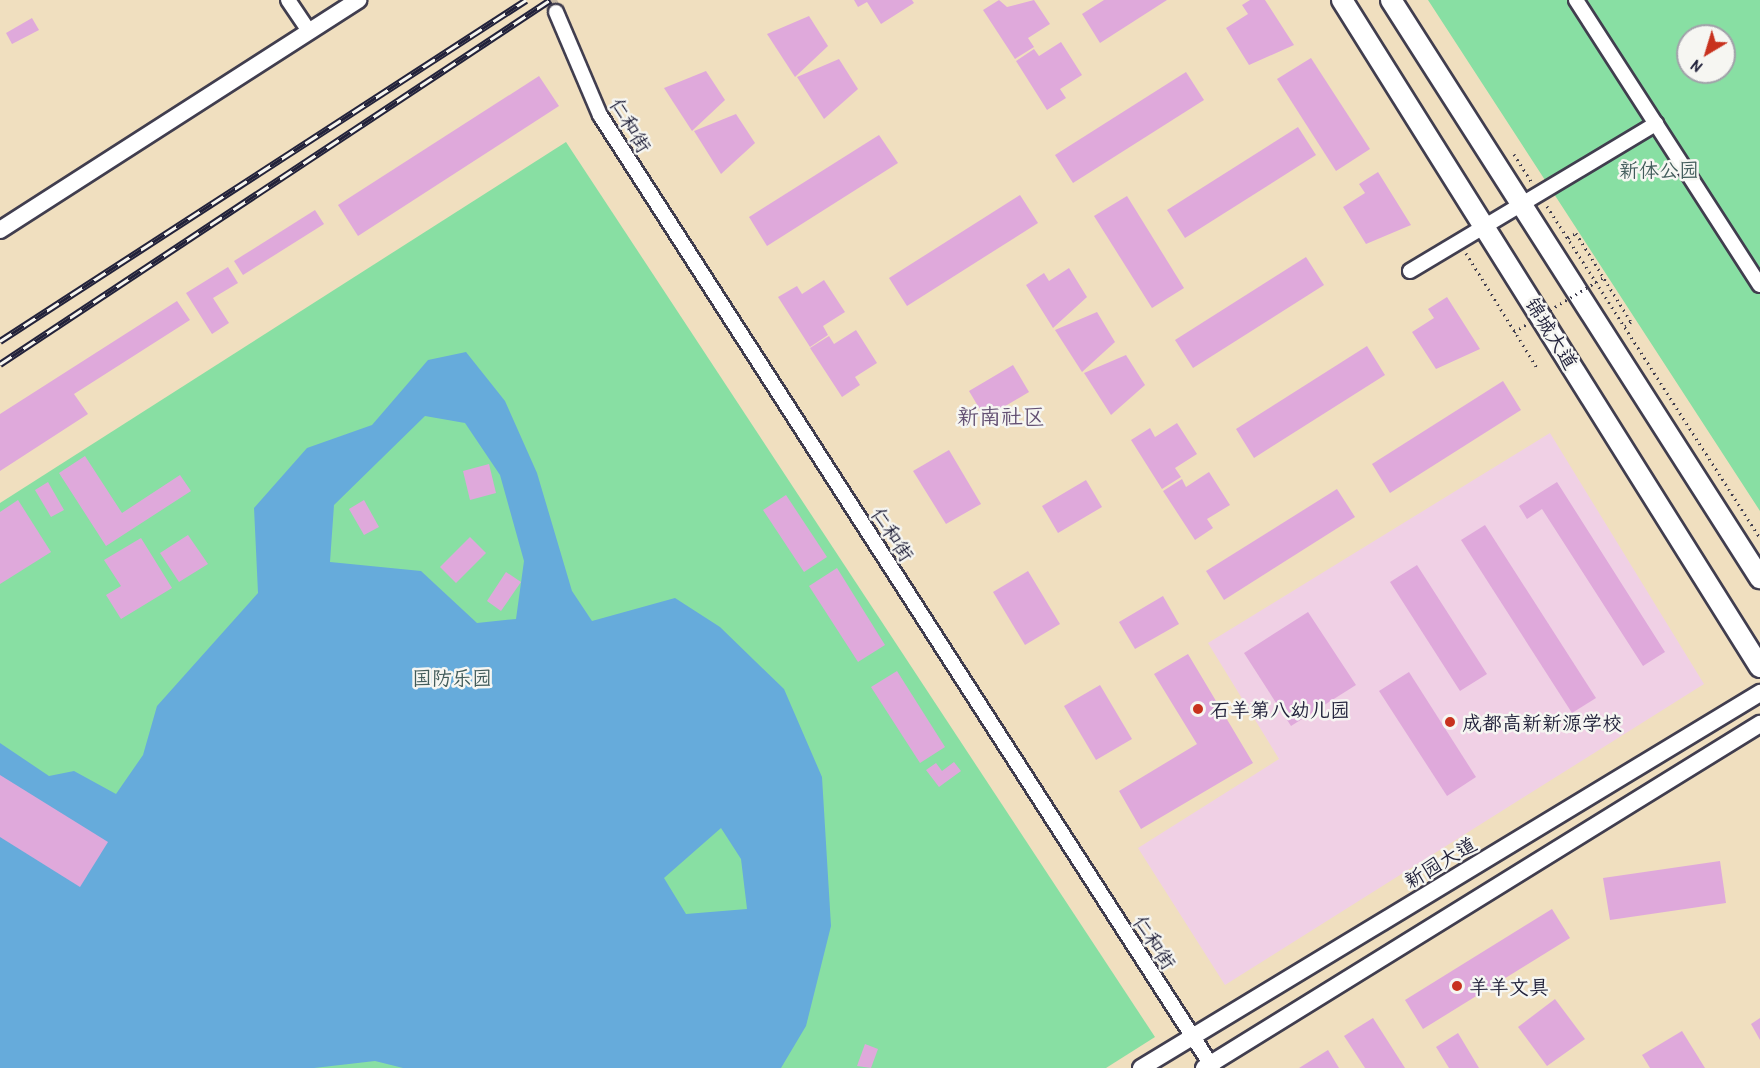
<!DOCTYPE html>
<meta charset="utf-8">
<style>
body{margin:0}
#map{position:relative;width:1760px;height:1068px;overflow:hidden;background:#f0dfbf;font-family:"Patrick Hand","LXGW WenKai TC",sans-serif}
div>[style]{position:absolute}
.built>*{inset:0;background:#f0d0e5}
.green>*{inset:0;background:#88dfa3}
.water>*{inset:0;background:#66abdb}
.building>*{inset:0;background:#dfa9db}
.minor-tunnel>*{height:14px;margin-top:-7px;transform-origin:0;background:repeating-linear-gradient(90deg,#c7b9a5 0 14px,transparent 0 21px)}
.path>*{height:3px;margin-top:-1.5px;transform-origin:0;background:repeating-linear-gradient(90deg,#413e4f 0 1.5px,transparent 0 6px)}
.roads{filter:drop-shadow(2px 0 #413e4f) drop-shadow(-2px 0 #413e4f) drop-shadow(0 2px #413e4f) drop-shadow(0 -2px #413e4f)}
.minor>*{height:14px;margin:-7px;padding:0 7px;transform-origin:7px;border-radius:7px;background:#fff}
.tertiary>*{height:16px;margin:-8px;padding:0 8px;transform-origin:8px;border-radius:8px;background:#fff}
.secondary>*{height:20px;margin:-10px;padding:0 10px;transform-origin:10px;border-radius:10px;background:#fff}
.rail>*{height:7px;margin-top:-3.5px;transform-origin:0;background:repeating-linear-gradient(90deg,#f6f6f2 0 14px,#22223b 0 28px);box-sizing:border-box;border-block:2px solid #22223b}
.path-bridge>*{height:3px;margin-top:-1.5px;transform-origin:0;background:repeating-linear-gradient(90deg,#413e4f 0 1.5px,transparent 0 6px)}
.dots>*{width:16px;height:16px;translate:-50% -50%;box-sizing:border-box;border:3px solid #f6f6f2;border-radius:50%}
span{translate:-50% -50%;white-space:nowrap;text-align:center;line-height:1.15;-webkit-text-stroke:5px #f6f6f2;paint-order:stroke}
.street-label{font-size:20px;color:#22223b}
.park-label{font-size:20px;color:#415b5a}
.poi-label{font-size:20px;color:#22223b}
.left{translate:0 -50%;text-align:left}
.quarter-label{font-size:22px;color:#645173}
.north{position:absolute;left:1676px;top:24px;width:60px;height:60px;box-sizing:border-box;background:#f6f6f2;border:2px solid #a1a1a9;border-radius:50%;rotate:218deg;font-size:16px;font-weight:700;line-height:24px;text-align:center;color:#22223b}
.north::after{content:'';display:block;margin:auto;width:21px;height:27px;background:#c8321e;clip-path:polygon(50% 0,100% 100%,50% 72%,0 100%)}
</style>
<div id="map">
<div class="built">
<div style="clip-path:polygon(1550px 433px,1704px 684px,1225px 985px,1138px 848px,1279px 759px,1208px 643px)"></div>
</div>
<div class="green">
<div style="clip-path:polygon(evenodd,1428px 0,1760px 0,1760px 511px,1428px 0,1688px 36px,1724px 36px,1724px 72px,1688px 72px,1688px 36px)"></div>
<div style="clip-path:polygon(566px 142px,1155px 1037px,1106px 1068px,0 1068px,0 503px)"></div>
</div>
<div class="water">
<div style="clip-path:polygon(evenodd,466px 352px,505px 401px,537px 473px,572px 591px,592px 621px,675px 598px,720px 627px,784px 689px,822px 777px,831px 926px,806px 1026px,781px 1068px,403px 1068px,375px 1061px,314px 1068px,0 1068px,0 743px,49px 776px,74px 771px,116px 794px,143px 755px,157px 706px,258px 593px,254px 508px,307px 448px,372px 425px,428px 360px,466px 352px,425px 416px,465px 423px,500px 475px,524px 561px,516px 619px,477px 623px,421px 571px,330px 562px,334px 505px,425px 416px,466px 352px,721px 828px,741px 859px,747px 909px,686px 914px,664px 878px,721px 828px)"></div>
</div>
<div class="building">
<div style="clip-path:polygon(854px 0,912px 0,914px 3px,881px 24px,867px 2px,858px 7px)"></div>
<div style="clip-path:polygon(999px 0,1007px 7px,1034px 0,1050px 24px,1028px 38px,1034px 47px,1015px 59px,983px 10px)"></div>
<div style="clip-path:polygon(1104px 0,1167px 0,1100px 43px,1082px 14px)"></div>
<div style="clip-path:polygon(1250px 0,1265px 0,1294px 45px,1249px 65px,1226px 28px,1248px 14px,1242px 5px)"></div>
<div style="clip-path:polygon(809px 16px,828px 46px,795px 77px,767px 34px)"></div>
<div style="clip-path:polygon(32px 18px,39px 30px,12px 44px,6px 33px)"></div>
<div style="clip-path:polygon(1061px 42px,1082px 75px,1060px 89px,1066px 98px,1047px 110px,1016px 61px,1034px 49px,1039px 56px)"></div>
<div style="clip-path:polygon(1311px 58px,1370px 149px,1336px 171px,1277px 79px)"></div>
<div style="clip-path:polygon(839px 59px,858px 89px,824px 119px,797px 77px)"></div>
<div style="clip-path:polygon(706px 71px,725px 100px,692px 131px,664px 88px)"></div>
<div style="clip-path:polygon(1186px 72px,1204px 100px,1073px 183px,1055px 155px)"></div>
<div style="clip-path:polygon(539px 76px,559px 106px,358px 236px,338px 205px)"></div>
<div style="clip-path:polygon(736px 114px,755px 143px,721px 174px,694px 131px)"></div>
<div style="clip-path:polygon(1298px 127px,1316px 155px,1185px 238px,1167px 210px)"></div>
<div style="clip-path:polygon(879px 135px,898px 163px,767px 246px,749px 217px)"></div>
<div style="clip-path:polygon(1378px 172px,1411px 225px,1366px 244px,1343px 207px,1365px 193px,1359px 184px)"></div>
<div style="clip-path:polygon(1020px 195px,1038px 223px,907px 306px,889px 278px)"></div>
<div style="clip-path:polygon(1127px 196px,1184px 288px,1152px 308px,1094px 216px)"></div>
<div style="clip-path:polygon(315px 210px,324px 224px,243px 275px,234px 261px)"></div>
<div style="clip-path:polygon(1306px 257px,1324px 285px,1193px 368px,1175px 340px)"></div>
<div style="clip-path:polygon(228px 267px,238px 283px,213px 298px,229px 323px,212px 334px,186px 293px)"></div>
<div style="clip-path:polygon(1069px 268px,1087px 297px,1053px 328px,1026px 285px,1044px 273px,1049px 281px)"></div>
<div style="clip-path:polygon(824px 280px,845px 312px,823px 326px,828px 335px,810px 347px,778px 297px,797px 286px,802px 294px)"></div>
<div style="clip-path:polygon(1447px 297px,1480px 349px,1436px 369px,1412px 332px,1434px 318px,1428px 309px)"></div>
<div style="clip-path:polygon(177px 301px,190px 320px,74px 394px,88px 414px,0 471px,0 414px)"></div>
<div style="clip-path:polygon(1097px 312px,1115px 342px,1082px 372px,1055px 330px)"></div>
<div style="clip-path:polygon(856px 330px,877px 363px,855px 377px,860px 385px,842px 397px,810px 348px,829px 336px,834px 344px)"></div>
<div style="clip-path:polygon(1367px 346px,1385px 375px,1254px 458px,1236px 429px)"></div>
<div style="clip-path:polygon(1126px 355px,1145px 385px,1111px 415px,1084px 373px)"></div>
<div style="clip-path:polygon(1013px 365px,1029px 392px,985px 418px,969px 391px)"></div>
<div style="clip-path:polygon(1503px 381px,1521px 410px,1390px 493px,1372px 464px)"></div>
<div style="clip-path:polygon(1177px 423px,1197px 454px,1175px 468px,1181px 477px,1162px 489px,1131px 440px,1150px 428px,1155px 437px)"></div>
<div style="clip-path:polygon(949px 450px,981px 504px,946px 524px,913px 471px)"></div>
<div style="clip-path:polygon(85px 456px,122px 513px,180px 475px,191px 491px,106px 546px,59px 473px)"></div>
<div style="clip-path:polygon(489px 464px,496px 493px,470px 500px,463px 471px)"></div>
<div style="clip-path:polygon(1209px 472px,1230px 505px,1207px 519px,1213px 528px,1195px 540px,1163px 491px,1182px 479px,1186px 487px)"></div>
<div style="clip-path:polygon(1086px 480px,1102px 507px,1058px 533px,1042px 506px)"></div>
<div style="clip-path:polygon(48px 482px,64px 510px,51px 517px,35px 490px)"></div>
<div style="clip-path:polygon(1557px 482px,1665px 652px,1643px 666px,1542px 509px,1527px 519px,1519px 506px)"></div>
<div style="clip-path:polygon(1337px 489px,1355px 517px,1224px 600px,1206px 571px)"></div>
<div style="clip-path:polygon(786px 495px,827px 557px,804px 572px,763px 510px)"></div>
<div style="clip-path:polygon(18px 500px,51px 552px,0 584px,0 512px)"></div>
<div style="clip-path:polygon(364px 500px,379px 527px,364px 535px,349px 509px)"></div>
<div style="clip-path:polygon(1485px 525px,1596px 698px,1572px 713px,1461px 540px)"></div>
<div style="clip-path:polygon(188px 535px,208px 564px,179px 582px,160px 553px)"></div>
<div style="clip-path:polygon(470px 537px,486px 553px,456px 583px,440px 567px)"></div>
<div style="clip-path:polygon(141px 538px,172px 588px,121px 619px,106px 595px,121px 586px,104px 560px)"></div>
<div style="clip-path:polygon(1417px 565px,1487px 674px,1460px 691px,1390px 582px)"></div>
<div style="clip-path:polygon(837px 568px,885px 645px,858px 662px,809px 586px)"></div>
<div style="clip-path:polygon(1028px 571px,1060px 624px,1025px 645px,993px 592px)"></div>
<div style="clip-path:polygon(506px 572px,521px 582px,501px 611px,487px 601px)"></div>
<div style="clip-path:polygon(1163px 596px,1179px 624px,1135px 649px,1119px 622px)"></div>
<div style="clip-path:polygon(1308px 612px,1356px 685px,1291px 726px,1244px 653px)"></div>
<div style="clip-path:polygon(1188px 654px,1253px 763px,1141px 829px,1119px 791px,1197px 744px,1154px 674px)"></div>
<div style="clip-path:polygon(897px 671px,945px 747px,920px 763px,871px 687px)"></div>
<div style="clip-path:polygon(1409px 672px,1476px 777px,1447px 796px,1379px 691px)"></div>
<div style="clip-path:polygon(1100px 685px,1132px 739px,1096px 760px,1064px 706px)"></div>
<div style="clip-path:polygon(954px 762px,961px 771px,939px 787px,926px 770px,936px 763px,942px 771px)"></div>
<div style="clip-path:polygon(0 775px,108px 842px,80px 887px,0 837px)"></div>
<div style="clip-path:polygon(1720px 861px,1726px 903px,1610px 920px,1603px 878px)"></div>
<div style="clip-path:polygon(1552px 909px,1570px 938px,1423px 1029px,1405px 1000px)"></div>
<div style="clip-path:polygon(1555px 999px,1585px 1039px,1547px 1066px,1518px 1027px)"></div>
<div style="clip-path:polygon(1373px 1018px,1405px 1068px,1365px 1068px,1344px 1036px)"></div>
<div style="clip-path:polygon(1760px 1018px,1760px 1040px,1751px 1024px)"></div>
<div style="clip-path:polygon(1682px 1031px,1705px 1068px,1650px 1068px,1642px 1055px)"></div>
<div style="clip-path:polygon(1458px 1033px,1479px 1068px,1449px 1068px,1436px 1047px)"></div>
<div style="clip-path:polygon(865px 1044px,878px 1049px,871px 1068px,857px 1066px)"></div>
<div style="clip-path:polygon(1328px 1050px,1339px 1068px,1299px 1068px)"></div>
</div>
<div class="minor-tunnel">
<div style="left:549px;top:0;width:14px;rotate:60deg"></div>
</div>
<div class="path">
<div style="left:1514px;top:154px;width:34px;rotate:58deg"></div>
<div style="left:1547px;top:206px;width:394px;rotate:57.3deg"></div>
<div style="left:1568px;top:238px;width:9px;rotate:-32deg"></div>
<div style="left:1576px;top:233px;width:105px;rotate:58.3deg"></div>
<div style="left:1631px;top:322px;width:7px;rotate:146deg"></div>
<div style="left:1466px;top:253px;width:137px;rotate:58.2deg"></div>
</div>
<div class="roads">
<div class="minor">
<div style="left:288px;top:0;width:37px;rotate:56deg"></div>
<div style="left:1576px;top:0;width:339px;rotate:57.2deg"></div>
<div style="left:556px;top:12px;width:112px;rotate:66.9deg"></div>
<div style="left:600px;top:115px;width:1133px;rotate:57.25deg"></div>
<div style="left:1410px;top:271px;width:287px;rotate:-30.9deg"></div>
</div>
<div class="tertiary">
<div style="left:0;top:230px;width:426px;rotate:-32.7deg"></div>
<div style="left:1141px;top:1068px;width:724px;rotate:-31.21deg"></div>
<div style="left:1204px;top:1068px;width:654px;rotate:-31.75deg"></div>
</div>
<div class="secondary">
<div style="left:1342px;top:0;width:787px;rotate:57.93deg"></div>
<div style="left:1391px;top:0;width:686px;rotate:57.45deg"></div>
</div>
</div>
<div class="rail">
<div style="left:0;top:341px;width:627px;rotate:-32.95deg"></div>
<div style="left:0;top:364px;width:660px;rotate:-33.5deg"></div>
</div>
<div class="path-bridge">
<div style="left:1514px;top:332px;width:105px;rotate:-31.4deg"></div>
</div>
<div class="dots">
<div style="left:1198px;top:709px;background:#c8321e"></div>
<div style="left:1450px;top:722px;background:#c8321e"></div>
<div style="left:1457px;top:986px;background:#c8321e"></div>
</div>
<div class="street-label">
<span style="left:631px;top:125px;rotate:59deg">仁和街</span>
<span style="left:1552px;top:333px;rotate:58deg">锦城大道</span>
<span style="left:893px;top:534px;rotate:57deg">仁和街</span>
<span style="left:1440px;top:862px;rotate:-31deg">新园大道</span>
<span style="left:1155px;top:942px;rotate:57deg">仁和街</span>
</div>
<div class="park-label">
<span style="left:1659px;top:169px">新体公园</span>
<span style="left:452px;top:677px">国防乐园</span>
</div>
<div class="poi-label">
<span class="left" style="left:1210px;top:709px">石羊第八幼儿园</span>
<span class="left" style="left:1462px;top:722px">成都高新新源学校</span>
<span class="left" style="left:1469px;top:986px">羊羊文具</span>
</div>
<div class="quarter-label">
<span style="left:1001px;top:417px">新南社区</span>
</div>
<div class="north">N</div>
</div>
